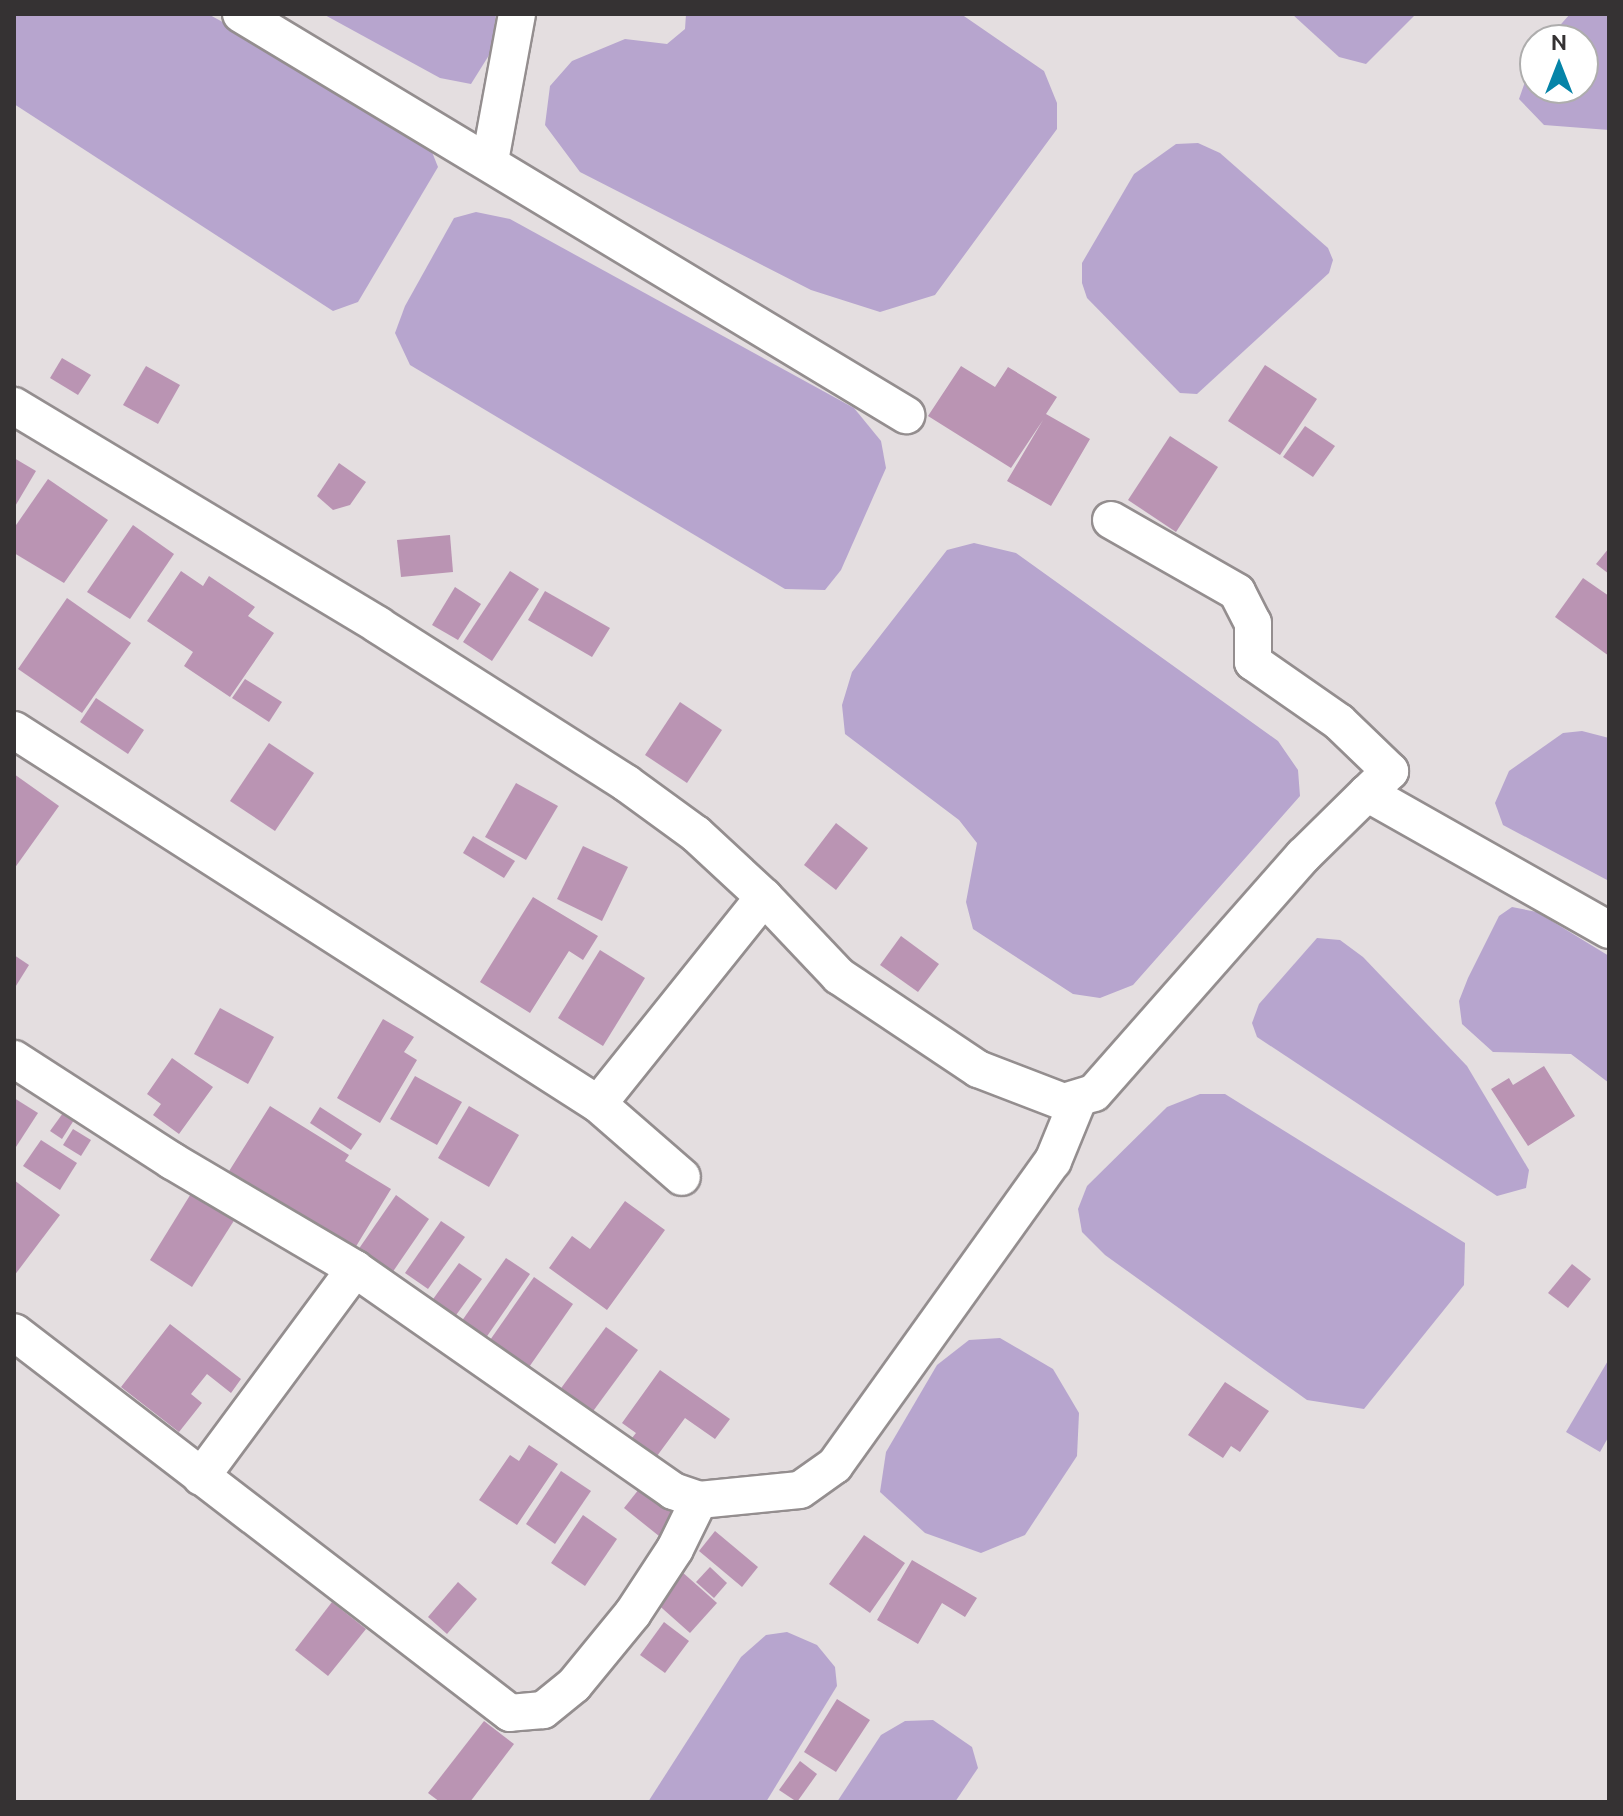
<!DOCTYPE html>
<style>
body{margin:0}
#map{position:relative;width:1623px;height:1816px;overflow:hidden;background:#e4dee0;font-family:Ubuntu,sans-serif}
div>[style]{position:absolute}
.water>*{inset:0;background:#b7a5ce}
.building>*{inset:0;background:#ba94b3}
.roads{filter:drop-shadow(2px 0 #948e8f) drop-shadow(-2px 0 #948e8f) drop-shadow(0 2px #948e8f) drop-shadow(0 -2px #948e8f)}
.minor>*{height:36px;margin:-18px;padding:0 18px;transform-origin:18px;border-radius:18px;background:#fff}
span{translate:-50% -50%;white-space:nowrap;text-align:center;line-height:1.15;-webkit-text-stroke:8px #fff;paint-order:stroke}
.frame{position:absolute;inset:0;border:16px solid #353233;pointer-events:none}
.north{position:absolute;left:1519px;top:24px;width:80px;height:80px;box-sizing:border-box;background:#fff;border:2px solid #aeadad;border-radius:50%;rotate:0deg;font-size:22px;font-weight:700;line-height:32px;text-align:center;color:#353233}
.north::after{content:'';display:block;margin:auto;width:28px;height:36px;background:#0584a8;clip-path:polygon(50% 0,100% 100%,50% 72%,0 100%)}
</style>
<div id="map">
<div class="water">
<div style="clip-path:polygon(14px 14px,208px 14px,424px 132px,438px 167px,358px 302px,333px 311px,14px 104px)"></div>
<div style="clip-path:polygon(323px 14px,496px 14px,491px 52px,471px 84px,440px 78px)"></div>
<div style="clip-path:polygon(686px 14px,961px 14px,1044px 71px,1057px 103px,1057px 129px,935px 295px,880px 312px,811px 290px,580px 172px,545px 125px,550px 86px,572px 61px,625px 39px,667px 44px,685px 29px)"></div>
<div style="clip-path:polygon(1292px 14px,1416px 14px,1366px 64px,1339px 57px)"></div>
<div style="clip-path:polygon(1570px 14px,1609px 14px,1609px 130px,1544px 125px,1519px 99px,1535px 53px,1535px 88px,1583px 88px,1583px 40px,1547px 40px)"></div>
<div style="clip-path:polygon(1198px 143px,1220px 153px,1328px 248px,1333px 260px,1329px 273px,1197px 394px,1180px 393px,1087px 298px,1082px 283px,1082px 263px,1134px 174px,1176px 144px)"></div>
<div style="clip-path:polygon(476px 212px,510px 219px,854px 408px,881px 441px,886px 468px,841px 570px,825px 590px,785px 589px,410px 365px,395px 333px,405px 306px,454px 218px)"></div>
<div style="clip-path:polygon(974px 543px,1016px 553px,1278px 741px,1298px 770px,1300px 796px,1133px 985px,1100px 998px,1073px 994px,973px 929px,966px 902px,977px 843px,959px 820px,845px 734px,842px 705px,852px 672px,947px 550px)"></div>
<div style="clip-path:polygon(1582px 731px,1609px 738px,1609px 881px,1503px 825px,1495px 803px,1509px 771px,1563px 733px)"></div>
<div style="clip-path:polygon(1512px 907px,1537px 912px,1609px 956px,1609px 1083px,1571px 1054px,1493px 1052px,1462px 1024px,1459px 1001px,1468px 978px,1499px 916px)"></div>
<div style="clip-path:polygon(1317px 938px,1340px 940px,1363px 957px,1467px 1066px,1529px 1170px,1526px 1188px,1497px 1196px,1257px 1037px,1252px 1023px,1259px 1004px)"></div>
<div style="clip-path:polygon(1200px 1094px,1225px 1094px,1465px 1243px,1464px 1285px,1364px 1409px,1307px 1400px,1105px 1255px,1082px 1232px,1078px 1209px,1087px 1186px,1167px 1107px)"></div>
<div style="clip-path:polygon(1000px 1338px,1053px 1369px,1079px 1413px,1077px 1456px,1025px 1535px,981px 1553px,925px 1533px,880px 1492px,886px 1452px,937px 1365px,969px 1340px)"></div>
<div style="clip-path:polygon(1609px 1359px,1609px 1436px,1600px 1452px,1566px 1432px)"></div>
<div style="clip-path:polygon(787px 1632px,817px 1645px,835px 1667px,837px 1686px,766px 1802px,648px 1802px,741px 1657px,766px 1635px)"></div>
<div style="clip-path:polygon(933px 1720px,972px 1747px,978px 1768px,955px 1802px,837px 1802px,881px 1735px,905px 1721px)"></div>
</div>
<div class="building">
<div style="clip-path:polygon(62px 358px,91px 375px,78px 395px,50px 378px)"></div>
<div style="clip-path:polygon(1265px 365px,1317px 399px,1280px 455px,1228px 421px)"></div>
<div style="clip-path:polygon(146px 366px,180px 385px,158px 424px,123px 405px)"></div>
<div style="clip-path:polygon(961px 366px,995px 387px,1008px 367px,1057px 397px,1046px 414px,1090px 439px,1051px 506px,1007px 481px,1043px 420px,1011px 468px,928px 416px)"></div>
<div style="clip-path:polygon(1305px 426px,1335px 446px,1313px 477px,1283px 457px)"></div>
<div style="clip-path:polygon(1170px 436px,1218px 467px,1176px 532px,1128px 500px)"></div>
<div style="clip-path:polygon(14px 458px,36px 471px,14px 508px)"></div>
<div style="clip-path:polygon(339px 463px,366px 482px,350px 505px,333px 510px,317px 496px)"></div>
<div style="clip-path:polygon(48px 479px,108px 520px,64px 583px,14px 553px,14px 528px)"></div>
<div style="clip-path:polygon(133px 525px,174px 554px,130px 619px,87px 592px)"></div>
<div style="clip-path:polygon(450px 535px,453px 572px,401px 577px,397px 540px)"></div>
<div style="clip-path:polygon(1609px 548px,1609px 574px,1596px 564px)"></div>
<div style="clip-path:polygon(181px 571px,203px 586px,209px 576px,255px 607px,248px 616px,274px 633px,230px 697px,184px 666px,193px 652px,147px 621px)"></div>
<div style="clip-path:polygon(510px 571px,539px 589px,492px 661px,463px 642px)"></div>
<div style="clip-path:polygon(1583px 578px,1609px 596px,1609px 656px,1555px 617px)"></div>
<div style="clip-path:polygon(455px 587px,481px 604px,458px 640px,432px 625px)"></div>
<div style="clip-path:polygon(545px 591px,610px 628px,592px 657px,528px 620px)"></div>
<div style="clip-path:polygon(67px 598px,131px 643px,82px 713px,18px 669px)"></div>
<div style="clip-path:polygon(245px 679px,282px 702px,269px 722px,232px 698px)"></div>
<div style="clip-path:polygon(96px 698px,144px 730px,128px 754px,80px 722px)"></div>
<div style="clip-path:polygon(680px 702px,722px 730px,687px 783px,645px 755px)"></div>
<div style="clip-path:polygon(269px 743px,314px 773px,275px 831px,230px 801px)"></div>
<div style="clip-path:polygon(14px 774px,59px 806px,14px 869px)"></div>
<div style="clip-path:polygon(516px 783px,558px 806px,526px 860px,485px 837px)"></div>
<div style="clip-path:polygon(836px 823px,868px 848px,836px 890px,804px 865px)"></div>
<div style="clip-path:polygon(473px 836px,515px 861px,504px 878px,463px 853px)"></div>
<div style="clip-path:polygon(583px 846px,628px 867px,602px 921px,557px 899px)"></div>
<div style="clip-path:polygon(533px 897px,598px 936px,583px 960px,569px 951px,530px 1013px,480px 982px)"></div>
<div style="clip-path:polygon(901px 936px,939px 964px,918px 992px,880px 965px)"></div>
<div style="clip-path:polygon(600px 950px,645px 978px,603px 1046px,558px 1018px)"></div>
<div style="clip-path:polygon(14px 955px,29px 965px,14px 989px)"></div>
<div style="clip-path:polygon(220px 1008px,274px 1037px,248px 1084px,194px 1054px)"></div>
<div style="clip-path:polygon(383px 1019px,414px 1037px,404px 1052px,417px 1060px,380px 1123px,337px 1098px)"></div>
<div style="clip-path:polygon(172px 1058px,213px 1087px,179px 1134px,153px 1115px,161px 1104px,147px 1094px)"></div>
<div style="clip-path:polygon(1544px 1066px,1575px 1116px,1528px 1146px,1491px 1089px,1509px 1078px,1513px 1085px)"></div>
<div style="clip-path:polygon(415px 1076px,462px 1102px,437px 1145px,390px 1119px)"></div>
<div style="clip-path:polygon(14px 1098px,38px 1113px,14px 1150px)"></div>
<div style="clip-path:polygon(270px 1106px,349px 1155px,345px 1161px,391px 1189px,352px 1253px,226px 1176px)"></div>
<div style="clip-path:polygon(469px 1106px,519px 1135px,489px 1187px,438px 1158px)"></div>
<div style="clip-path:polygon(320px 1107px,362px 1134px,351px 1150px,310px 1123px)"></div>
<div style="clip-path:polygon(63px 1113px,74px 1120px,62px 1139px,50px 1131px)"></div>
<div style="clip-path:polygon(73px 1129px,91px 1140px,81px 1156px,63px 1145px)"></div>
<div style="clip-path:polygon(41px 1140px,77px 1163px,60px 1190px,23px 1166px)"></div>
<div style="clip-path:polygon(14px 1180px,60px 1215px,14px 1276px)"></div>
<div style="clip-path:polygon(192px 1192px,235px 1219px,192px 1287px,150px 1260px)"></div>
<div style="clip-path:polygon(396px 1195px,429px 1219px,392px 1273px,358px 1250px)"></div>
<div style="clip-path:polygon(625px 1201px,665px 1230px,607px 1310px,549px 1268px,572px 1236px,590px 1249px)"></div>
<div style="clip-path:polygon(441px 1221px,465px 1237px,428px 1289px,405px 1273px)"></div>
<div style="clip-path:polygon(506px 1258px,530px 1274px,483px 1342px,459px 1325px)"></div>
<div style="clip-path:polygon(459px 1263px,482px 1279px,454px 1318px,431px 1302px)"></div>
<div style="clip-path:polygon(1572px 1264px,1591px 1279px,1568px 1308px,1548px 1293px)"></div>
<div style="clip-path:polygon(534px 1277px,573px 1304px,527px 1370px,488px 1343px)"></div>
<div style="clip-path:polygon(170px 1324px,241px 1379px,231px 1393px,207px 1374px,191px 1394px,202px 1403px,179px 1432px,121px 1387px)"></div>
<div style="clip-path:polygon(606px 1327px,638px 1350px,591px 1414px,559px 1391px)"></div>
<div style="clip-path:polygon(660px 1370px,730px 1419px,715px 1439px,685px 1418px,657px 1456px,632px 1438px,636px 1433px,622px 1423px)"></div>
<div style="clip-path:polygon(1225px 1382px,1269px 1411px,1240px 1452px,1231px 1446px,1223px 1458px,1188px 1435px)"></div>
<div style="clip-path:polygon(529px 1445px,558px 1464px,517px 1525px,479px 1500px,510px 1455px,519px 1461px)"></div>
<div style="clip-path:polygon(561px 1471px,591px 1491px,555px 1544px,526px 1524px)"></div>
<div style="clip-path:polygon(643px 1484px,683px 1516px,664px 1540px,624px 1508px)"></div>
<div style="clip-path:polygon(583px 1515px,617px 1539px,585px 1586px,551px 1563px)"></div>
<div style="clip-path:polygon(715px 1531px,758px 1567px,742px 1587px,699px 1551px)"></div>
<div style="clip-path:polygon(864px 1535px,905px 1563px,870px 1613px,829px 1584px)"></div>
<div style="clip-path:polygon(912px 1560px,977px 1598px,965px 1617px,942px 1603px,918px 1644px,877px 1620px)"></div>
<div style="clip-path:polygon(710px 1567px,727px 1583px,714px 1598px,696px 1582px)"></div>
<div style="clip-path:polygon(681px 1571px,717px 1603px,690px 1633px,654px 1601px)"></div>
<div style="clip-path:polygon(458px 1582px,477px 1599px,447px 1634px,428px 1617px)"></div>
<div style="clip-path:polygon(332px 1602px,366px 1629px,328px 1676px,295px 1650px)"></div>
<div style="clip-path:polygon(664px 1622px,689px 1641px,665px 1673px,640px 1655px)"></div>
<div style="clip-path:polygon(837px 1699px,870px 1720px,836px 1772px,804px 1752px)"></div>
<div style="clip-path:polygon(484px 1721px,514px 1744px,470px 1802px,440px 1802px,428px 1793px)"></div>
<div style="clip-path:polygon(800px 1761px,817px 1774px,797px 1802px,779px 1790px)"></div>
</div>
<div class="roads">
<div class="minor">
<div style="left:241px;top:14px;width:777px;rotate:31.09deg"></div>
<div style="left:490px;top:161px;width:149px;rotate:-79.6deg"></div>
<div style="left:14px;top:406px;width:425px;rotate:31deg"></div>
<div style="left:378px;top:625px;width:294px;rotate:32.5deg"></div>
<div style="left:626px;top:783px;width:87px;rotate:36.1deg"></div>
<div style="left:696px;top:834px;width:93px;rotate:42.8deg"></div>
<div style="left:764px;top:897px;width:265px;rotate:128.7deg"></div>
<div style="left:1111px;top:520px;width:145px;rotate:29.7deg"></div>
<div style="left:1237px;top:592px;width:35px;rotate:63deg"></div>
<div style="left:1253px;top:623px;width:39px;rotate:90deg"></div>
<div style="left:1253px;top:662px;width:105px;rotate:34.9deg"></div>
<div style="left:1339px;top:722px;width:71px;rotate:43.9deg"></div>
<div style="left:1390px;top:771px;width:32px;rotate:136deg"></div>
<div style="left:14px;top:730px;width:693px;rotate:32.64deg"></div>
<div style="left:598px;top:1104px;width:111px;rotate:41deg"></div>
<div style="left:764px;top:897px;width:109px;rotate:46.5deg"></div>
<div style="left:839px;top:976px;width:167px;rotate:33.8deg"></div>
<div style="left:978px;top:1069px;width:92px;rotate:21deg"></div>
<div style="left:1064px;top:1102px;width:31px;rotate:-17deg"></div>
<div style="left:1094px;top:1093px;width:316px;rotate:-48.6deg"></div>
<div style="left:1303px;top:856px;width:90px;rotate:-44.5deg"></div>
<div style="left:1367px;top:793px;width:278px;rotate:29.5deg"></div>
<div style="left:14px;top:1059px;width:188px;rotate:32.8deg"></div>
<div style="left:172px;top:1161px;width:212px;rotate:30.5deg"></div>
<div style="left:355px;top:1269px;width:388px;rotate:34.9deg"></div>
<div style="left:673px;top:1491px;width:28px;rotate:19deg"></div>
<div style="left:699px;top:1500px;width:55px;rotate:116.1deg"></div>
<div style="left:675px;top:1549px;width:77px;rotate:123.3deg"></div>
<div style="left:633px;top:1613px;width:93px;rotate:129.3deg"></div>
<div style="left:574px;top:1685px;width:40px;rotate:141deg"></div>
<div style="left:543px;top:1710px;width:33px;rotate:175deg"></div>
<div style="left:510px;top:1713px;width:625px;rotate:-142.47deg"></div>
<div style="left:201px;top:1477px;width:259px;rotate:-53.5deg"></div>
<div style="left:699px;top:1500px;width:101px;rotate:-5.7deg"></div>
<div style="left:800px;top:1490px;width:43px;rotate:-35.5deg"></div>
<div style="left:835px;top:1465px;width:374px;rotate:-54.4deg"></div>
<div style="left:1053px;top:1161px;width:66px;rotate:-67.7deg"></div>
</div>
</div>
<div class="frame"></div>
<div class="north">N</div>
</div>
